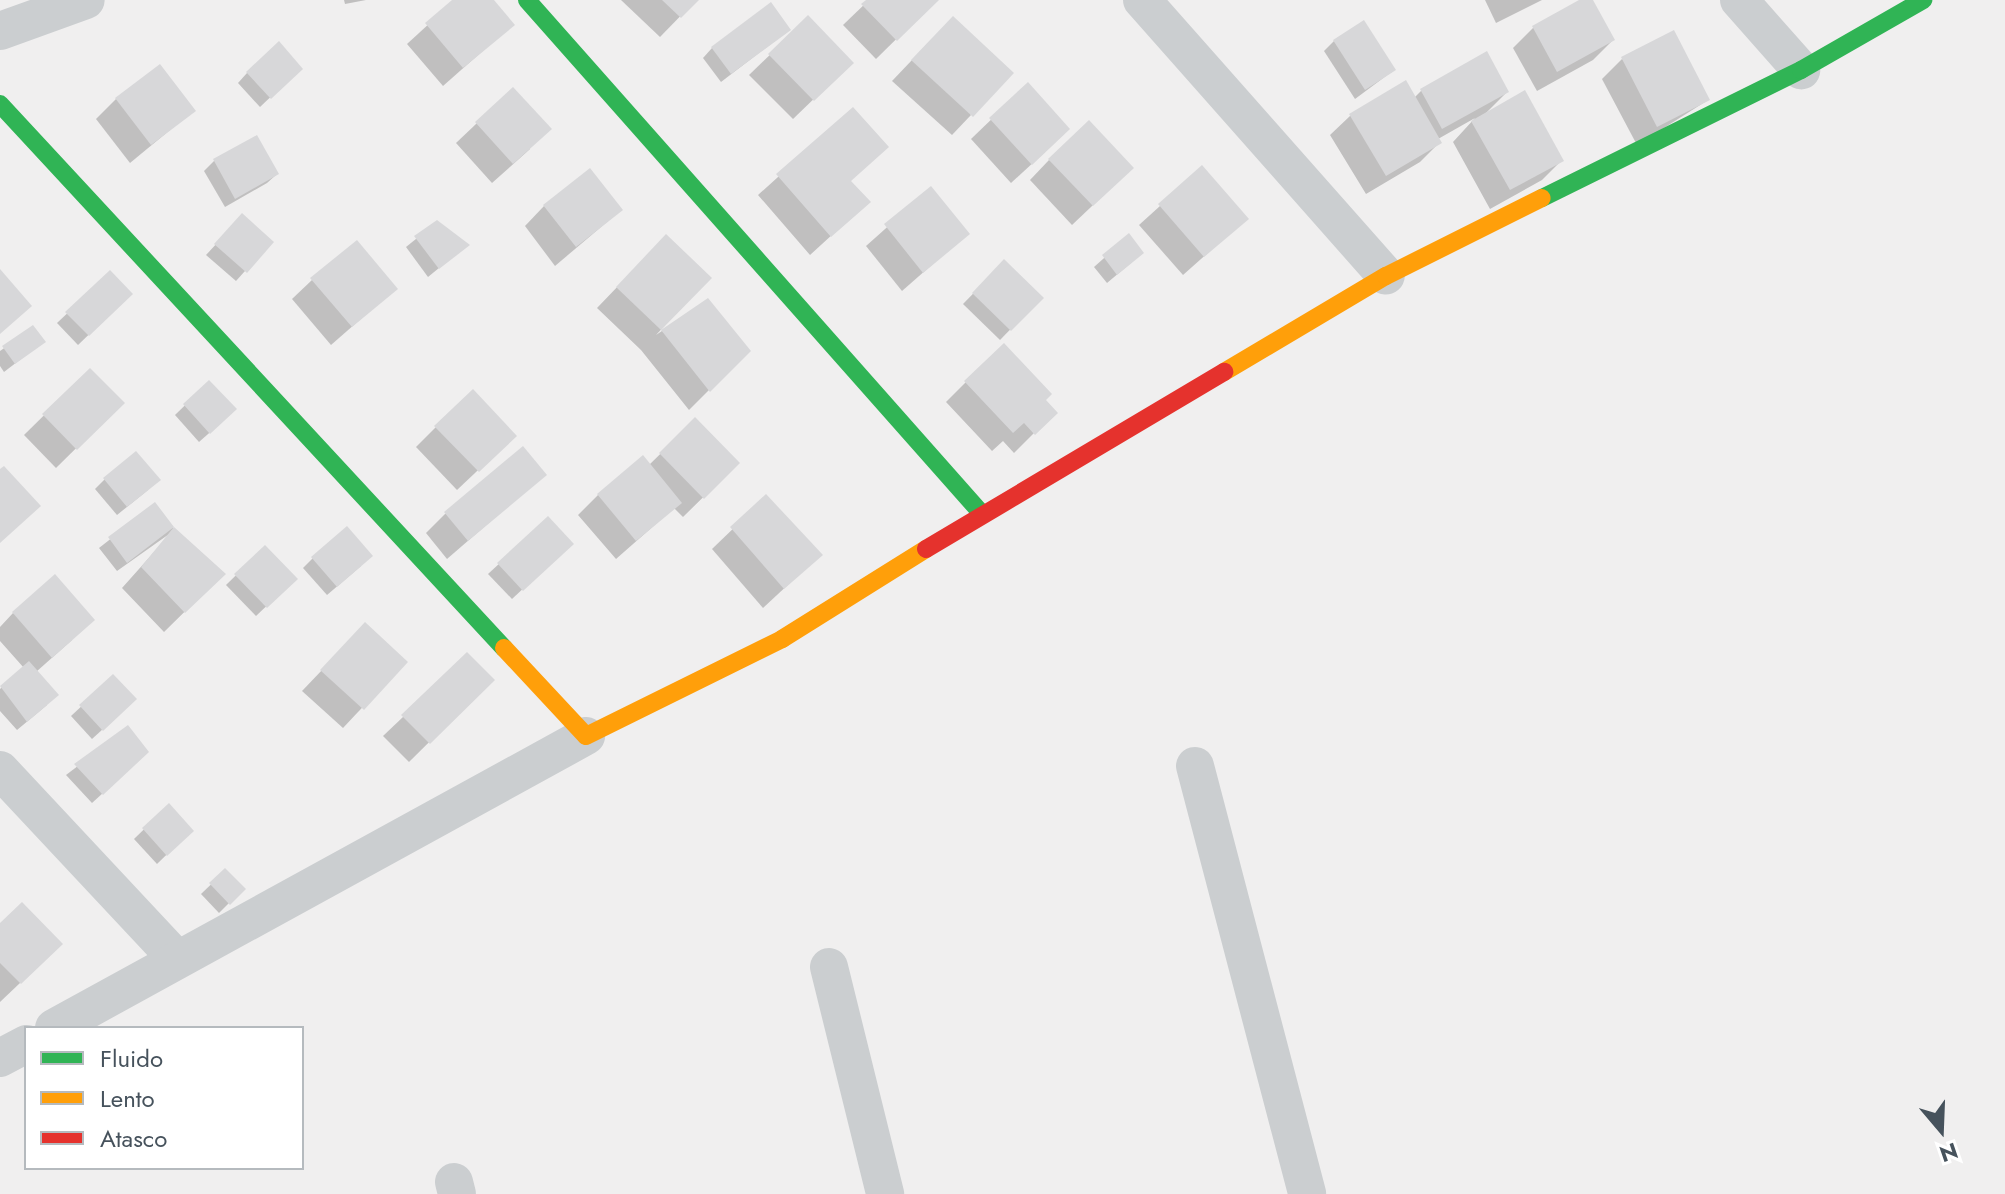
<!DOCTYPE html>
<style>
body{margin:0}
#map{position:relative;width:2005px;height:1194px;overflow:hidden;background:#f0efef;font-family:Jost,sans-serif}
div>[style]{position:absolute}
.shadow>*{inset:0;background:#0003}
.building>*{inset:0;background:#d7d7d9}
.street>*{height:38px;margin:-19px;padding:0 19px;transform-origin:19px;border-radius:19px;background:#cbced0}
.fast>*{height:18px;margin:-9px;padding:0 9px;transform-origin:9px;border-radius:9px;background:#30b455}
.slow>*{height:18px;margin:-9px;padding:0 9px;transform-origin:9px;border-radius:9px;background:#ff9f0a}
.jam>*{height:18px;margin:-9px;padding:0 9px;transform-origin:9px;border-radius:9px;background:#e5322d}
span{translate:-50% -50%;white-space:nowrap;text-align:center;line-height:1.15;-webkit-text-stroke:8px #fff;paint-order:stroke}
.legend{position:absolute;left:24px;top:1026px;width:280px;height:144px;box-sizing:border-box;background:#fff;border:2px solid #b5babe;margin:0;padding:10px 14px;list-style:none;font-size:24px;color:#46525c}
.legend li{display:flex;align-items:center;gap:16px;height:40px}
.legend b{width:40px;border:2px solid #b5babe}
.north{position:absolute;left:1901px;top:1090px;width:80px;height:80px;-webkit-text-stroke:6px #fff;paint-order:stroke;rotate:161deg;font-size:22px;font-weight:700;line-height:32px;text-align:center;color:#46525c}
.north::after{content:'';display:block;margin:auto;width:28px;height:36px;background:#46525c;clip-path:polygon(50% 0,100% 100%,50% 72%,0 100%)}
</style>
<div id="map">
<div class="shadow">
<div style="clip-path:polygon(344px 0,366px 0,345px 4px)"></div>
<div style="clip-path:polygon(455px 0,491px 0,512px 25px,443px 86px,407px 44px)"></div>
<div style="clip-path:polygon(621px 0,696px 0,660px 37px)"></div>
<div style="clip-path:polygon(869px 0,936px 0,876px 59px,843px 25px)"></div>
<div style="clip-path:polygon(1485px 0,1542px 0,1496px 23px)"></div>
<div style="clip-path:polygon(1584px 0,1591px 0,1613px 40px,1593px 60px,1537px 91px,1513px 48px,1533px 28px)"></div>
<div style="clip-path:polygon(808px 18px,851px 63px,793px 119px,749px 75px)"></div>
<div style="clip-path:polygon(789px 30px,721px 82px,703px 58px,712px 48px)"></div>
<div style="clip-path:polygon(933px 38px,971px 115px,952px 135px,892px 81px)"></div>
<div style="clip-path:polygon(1334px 41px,1394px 70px,1355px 99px,1324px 51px)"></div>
<div style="clip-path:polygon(1622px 59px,1708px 100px,1637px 145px,1602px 79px)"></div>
<div style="clip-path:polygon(300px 69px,260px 107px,238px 83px,247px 73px)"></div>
<div style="clip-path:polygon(1027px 85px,1048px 149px,1011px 183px,971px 139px)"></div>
<div style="clip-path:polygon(513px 89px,530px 149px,492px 183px,456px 143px)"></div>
<div style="clip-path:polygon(1422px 90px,1507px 92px,1485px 114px,1562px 160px,1542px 180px,1490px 209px,1453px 142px,1475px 118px,1438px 139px,1440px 142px,1420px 162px,1366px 194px,1330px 135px,1350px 116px,1414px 98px)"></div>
<div style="clip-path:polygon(116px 99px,193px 111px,130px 163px,96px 119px)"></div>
<div style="clip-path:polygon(852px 110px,849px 182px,868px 202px,810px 255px,758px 195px)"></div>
<div style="clip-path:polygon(256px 137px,277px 174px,267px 183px,225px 207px,204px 171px,214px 161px)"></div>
<div style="clip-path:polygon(1049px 160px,1111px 188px,1072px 225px,1030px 180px)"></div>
<div style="clip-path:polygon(1202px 168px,1246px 219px,1183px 275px,1139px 225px)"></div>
<div style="clip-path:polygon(930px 189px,967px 234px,902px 291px,866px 246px)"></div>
<div style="clip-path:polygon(544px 206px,621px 210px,555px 266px,525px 226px)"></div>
<div style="clip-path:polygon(437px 222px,467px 245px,428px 277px,406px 247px)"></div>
<div style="clip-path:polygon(233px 226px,245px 271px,236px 281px,206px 255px)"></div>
<div style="clip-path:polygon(1129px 236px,1132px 262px,1107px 283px,1094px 267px)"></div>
<div style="clip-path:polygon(646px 257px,709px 278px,656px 335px,708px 300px,748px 351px,689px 410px,641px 350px,597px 308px)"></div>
<div style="clip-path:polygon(1004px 262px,1041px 298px,1000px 340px,963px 304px)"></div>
<div style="clip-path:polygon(110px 273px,131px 294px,78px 345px,57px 323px)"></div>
<div style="clip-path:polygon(312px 280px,395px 289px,331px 345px,292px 299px)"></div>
<div style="clip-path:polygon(33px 328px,43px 342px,4px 372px,0 366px,0 351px)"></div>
<div style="clip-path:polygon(90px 370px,122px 403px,56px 468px,24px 435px)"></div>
<div style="clip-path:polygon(209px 382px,225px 419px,199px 442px,175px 415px)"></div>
<div style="clip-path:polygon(966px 382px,1044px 400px,1035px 432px,1014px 453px,1003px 441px,992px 451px,946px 402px)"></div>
<div style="clip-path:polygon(695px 420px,738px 463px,683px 517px,674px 508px,616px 559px,578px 515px,598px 495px,649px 465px)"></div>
<div style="clip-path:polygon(436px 427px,494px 455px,457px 490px,416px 447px)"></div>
<div style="clip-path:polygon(544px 475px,447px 559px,426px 533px,445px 514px)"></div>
<div style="clip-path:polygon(105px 479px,148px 490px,117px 515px,95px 489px)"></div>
<div style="clip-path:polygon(766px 497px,820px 555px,763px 608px,712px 549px)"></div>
<div style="clip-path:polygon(154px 505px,173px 528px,223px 574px,164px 632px,122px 588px,172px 532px,117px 571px,99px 548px)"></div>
<div style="clip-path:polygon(548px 519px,571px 544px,512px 599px,488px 574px)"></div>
<div style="clip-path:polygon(264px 548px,295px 579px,256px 616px,226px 585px)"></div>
<div style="clip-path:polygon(313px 558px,361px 566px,327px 595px,303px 568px)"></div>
<div style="clip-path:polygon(13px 613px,72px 640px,36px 672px,47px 705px,17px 730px,0 711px,0 689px,24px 668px,0 641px,0 627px)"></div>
<div style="clip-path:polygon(346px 645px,405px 662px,343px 728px,302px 691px)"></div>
<div style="clip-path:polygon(113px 677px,125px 709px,92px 739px,71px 716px)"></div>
<div style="clip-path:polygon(492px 680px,409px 762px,383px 736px,403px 717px)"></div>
<div style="clip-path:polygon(128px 728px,137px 762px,92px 803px,66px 775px)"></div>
<div style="clip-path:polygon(168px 806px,191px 831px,157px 864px,134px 839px)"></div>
<div style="clip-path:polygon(225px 871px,243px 889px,219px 913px,201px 894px)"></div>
<div style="clip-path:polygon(0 926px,40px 964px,0 1002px)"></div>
</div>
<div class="building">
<div style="clip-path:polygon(452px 0,494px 0,515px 25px,463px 68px,425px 23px)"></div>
<div style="clip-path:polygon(662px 0,699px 0,681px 18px)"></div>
<div style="clip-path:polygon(866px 0,939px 0,897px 41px,861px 4px)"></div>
<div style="clip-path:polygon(1579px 0,1593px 0,1615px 40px,1557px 72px,1532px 26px)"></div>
<div style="clip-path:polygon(771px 2px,791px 30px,731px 74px,711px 47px)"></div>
<div style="clip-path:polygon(808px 15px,854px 63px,814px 101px,768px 54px)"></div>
<div style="clip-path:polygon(953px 16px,1014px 73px,973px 117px,911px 60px)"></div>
<div style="clip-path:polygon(1364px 20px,1396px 70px,1365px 90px,1333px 40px)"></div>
<div style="clip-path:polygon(1674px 30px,1710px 100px,1657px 127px,1621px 57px)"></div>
<div style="clip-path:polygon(279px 41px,303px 69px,271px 99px,246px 72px)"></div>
<div style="clip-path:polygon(1487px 51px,1509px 92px,1442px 129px,1420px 89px)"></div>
<div style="clip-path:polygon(160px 64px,196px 111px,151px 145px,115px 98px)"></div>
<div style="clip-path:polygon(1406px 80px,1442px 143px,1386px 176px,1349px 114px)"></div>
<div style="clip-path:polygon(1028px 82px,1070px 129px,1032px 165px,989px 118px)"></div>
<div style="clip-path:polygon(513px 87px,552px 129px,513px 164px,475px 122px)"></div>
<div style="clip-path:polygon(1525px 90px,1564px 161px,1510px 190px,1471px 121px)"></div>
<div style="clip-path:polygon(853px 107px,889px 147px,851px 181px,871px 202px,831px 237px,776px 174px)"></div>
<div style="clip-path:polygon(1089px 120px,1134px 168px,1093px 206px,1048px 159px)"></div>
<div style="clip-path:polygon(257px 135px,279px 174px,235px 199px,213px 159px)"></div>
<div style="clip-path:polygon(1202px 165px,1249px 219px,1204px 257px,1158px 204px)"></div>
<div style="clip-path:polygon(590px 168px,623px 210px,576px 247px,543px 205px)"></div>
<div style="clip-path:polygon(931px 186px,970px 234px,923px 273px,884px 224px)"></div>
<div style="clip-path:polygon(242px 213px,274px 242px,247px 273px,214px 244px)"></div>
<div style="clip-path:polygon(437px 220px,470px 245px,439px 269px,414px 236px)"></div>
<div style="clip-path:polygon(1129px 233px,1144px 253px,1117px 275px,1102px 255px)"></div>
<div style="clip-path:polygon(666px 234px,712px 278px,661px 330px,616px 287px)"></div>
<div style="clip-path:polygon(357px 240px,398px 289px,352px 327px,310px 278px)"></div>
<div style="clip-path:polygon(1004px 259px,1044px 298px,1011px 331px,972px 293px)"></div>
<div style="clip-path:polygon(0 269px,32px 306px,0 334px)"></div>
<div style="clip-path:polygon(110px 270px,133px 294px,89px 336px,65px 312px)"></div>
<div style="clip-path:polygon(708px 298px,751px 351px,710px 392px,661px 330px)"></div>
<div style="clip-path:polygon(33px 325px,46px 342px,15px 364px,2px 346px)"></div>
<div style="clip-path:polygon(1004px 343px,1052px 394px,1046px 400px,1058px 413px,1035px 435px,1024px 423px,1013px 433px,964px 381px)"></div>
<div style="clip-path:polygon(90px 368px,125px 403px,77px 450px,42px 414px)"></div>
<div style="clip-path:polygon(209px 380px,237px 409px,210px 434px,183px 404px)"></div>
<div style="clip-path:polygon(473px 389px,517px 436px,479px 472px,434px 426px)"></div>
<div style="clip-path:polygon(695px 417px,740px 463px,704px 499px,659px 453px)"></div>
<div style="clip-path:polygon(523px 446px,547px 475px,468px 541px,444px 512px)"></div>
<div style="clip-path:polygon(136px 451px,161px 480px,127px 507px,103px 478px)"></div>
<div style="clip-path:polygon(643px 455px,682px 503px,636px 541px,597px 494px)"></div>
<div style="clip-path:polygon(4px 466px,41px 506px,0 543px,0 469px)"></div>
<div style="clip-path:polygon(766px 494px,823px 555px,784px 589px,730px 527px)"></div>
<div style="clip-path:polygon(155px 502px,174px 527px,226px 574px,185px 613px,141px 567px,174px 527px,127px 563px,108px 537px)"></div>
<div style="clip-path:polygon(548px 516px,574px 544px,523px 591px,497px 563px)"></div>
<div style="clip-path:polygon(347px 526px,373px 556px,337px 587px,311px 557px)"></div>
<div style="clip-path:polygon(265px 545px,298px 579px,267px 608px,234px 574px)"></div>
<div style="clip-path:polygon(55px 574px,95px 620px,52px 658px,12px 612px)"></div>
<div style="clip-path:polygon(365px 622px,408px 662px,364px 710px,320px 670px)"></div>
<div style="clip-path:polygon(467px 652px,495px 680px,430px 744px,401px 715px)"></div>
<div style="clip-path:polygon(29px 661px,59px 695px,27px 722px,0 686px)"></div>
<div style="clip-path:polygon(113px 674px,137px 699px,103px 731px,79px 705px)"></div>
<div style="clip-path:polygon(128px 725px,149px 752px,103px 795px,74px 764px)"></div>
<div style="clip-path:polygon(169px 803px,194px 831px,167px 856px,142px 828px)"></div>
<div style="clip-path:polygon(225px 868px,246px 889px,230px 905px,209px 883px)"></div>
<div style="clip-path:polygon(22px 902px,63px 944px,21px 984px,0 963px,0 923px)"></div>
</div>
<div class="street">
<div style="left:1142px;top:0;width:368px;rotate:48.5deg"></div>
<div style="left:1739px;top:0;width:94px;rotate:48.5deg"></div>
<div style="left:0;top:31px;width:91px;rotate:-19.8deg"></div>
<div style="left:1195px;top:766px;width:442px;rotate:75.3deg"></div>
<div style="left:0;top:770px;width:259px;rotate:46.9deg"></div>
<div style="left:829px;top:967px;width:234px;rotate:76.1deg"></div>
<div style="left:54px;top:1028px;width:607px;rotate:-28.76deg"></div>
<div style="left:0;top:1058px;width:30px;rotate:-28deg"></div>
<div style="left:454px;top:1182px;width:12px;rotate:76deg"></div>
</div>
<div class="fast">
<div style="left:527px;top:0;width:686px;rotate:48.48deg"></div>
<div style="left:0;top:104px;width:742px;rotate:47.19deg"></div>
<div style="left:1542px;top:198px;width:289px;rotate:-26.3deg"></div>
<div style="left:1801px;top:70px;width:141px;rotate:-29.8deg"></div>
</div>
<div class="slow">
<div style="left:1224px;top:372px;width:188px;rotate:-30.7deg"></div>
<div style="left:1386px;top:276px;width:174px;rotate:-26.6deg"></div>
<div style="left:504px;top:648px;width:120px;rotate:47deg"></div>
<div style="left:586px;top:736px;width:219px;rotate:-26.3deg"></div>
<div style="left:782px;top:639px;width:170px;rotate:-32deg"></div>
</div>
<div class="jam">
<div style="left:926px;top:549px;width:347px;rotate:-30.7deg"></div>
</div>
<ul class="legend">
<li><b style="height:10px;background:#30b455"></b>Fluido</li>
<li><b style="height:10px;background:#ff9f0a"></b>Lento</li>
<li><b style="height:10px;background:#e5322d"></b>Atasco</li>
</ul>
<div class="north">N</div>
</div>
